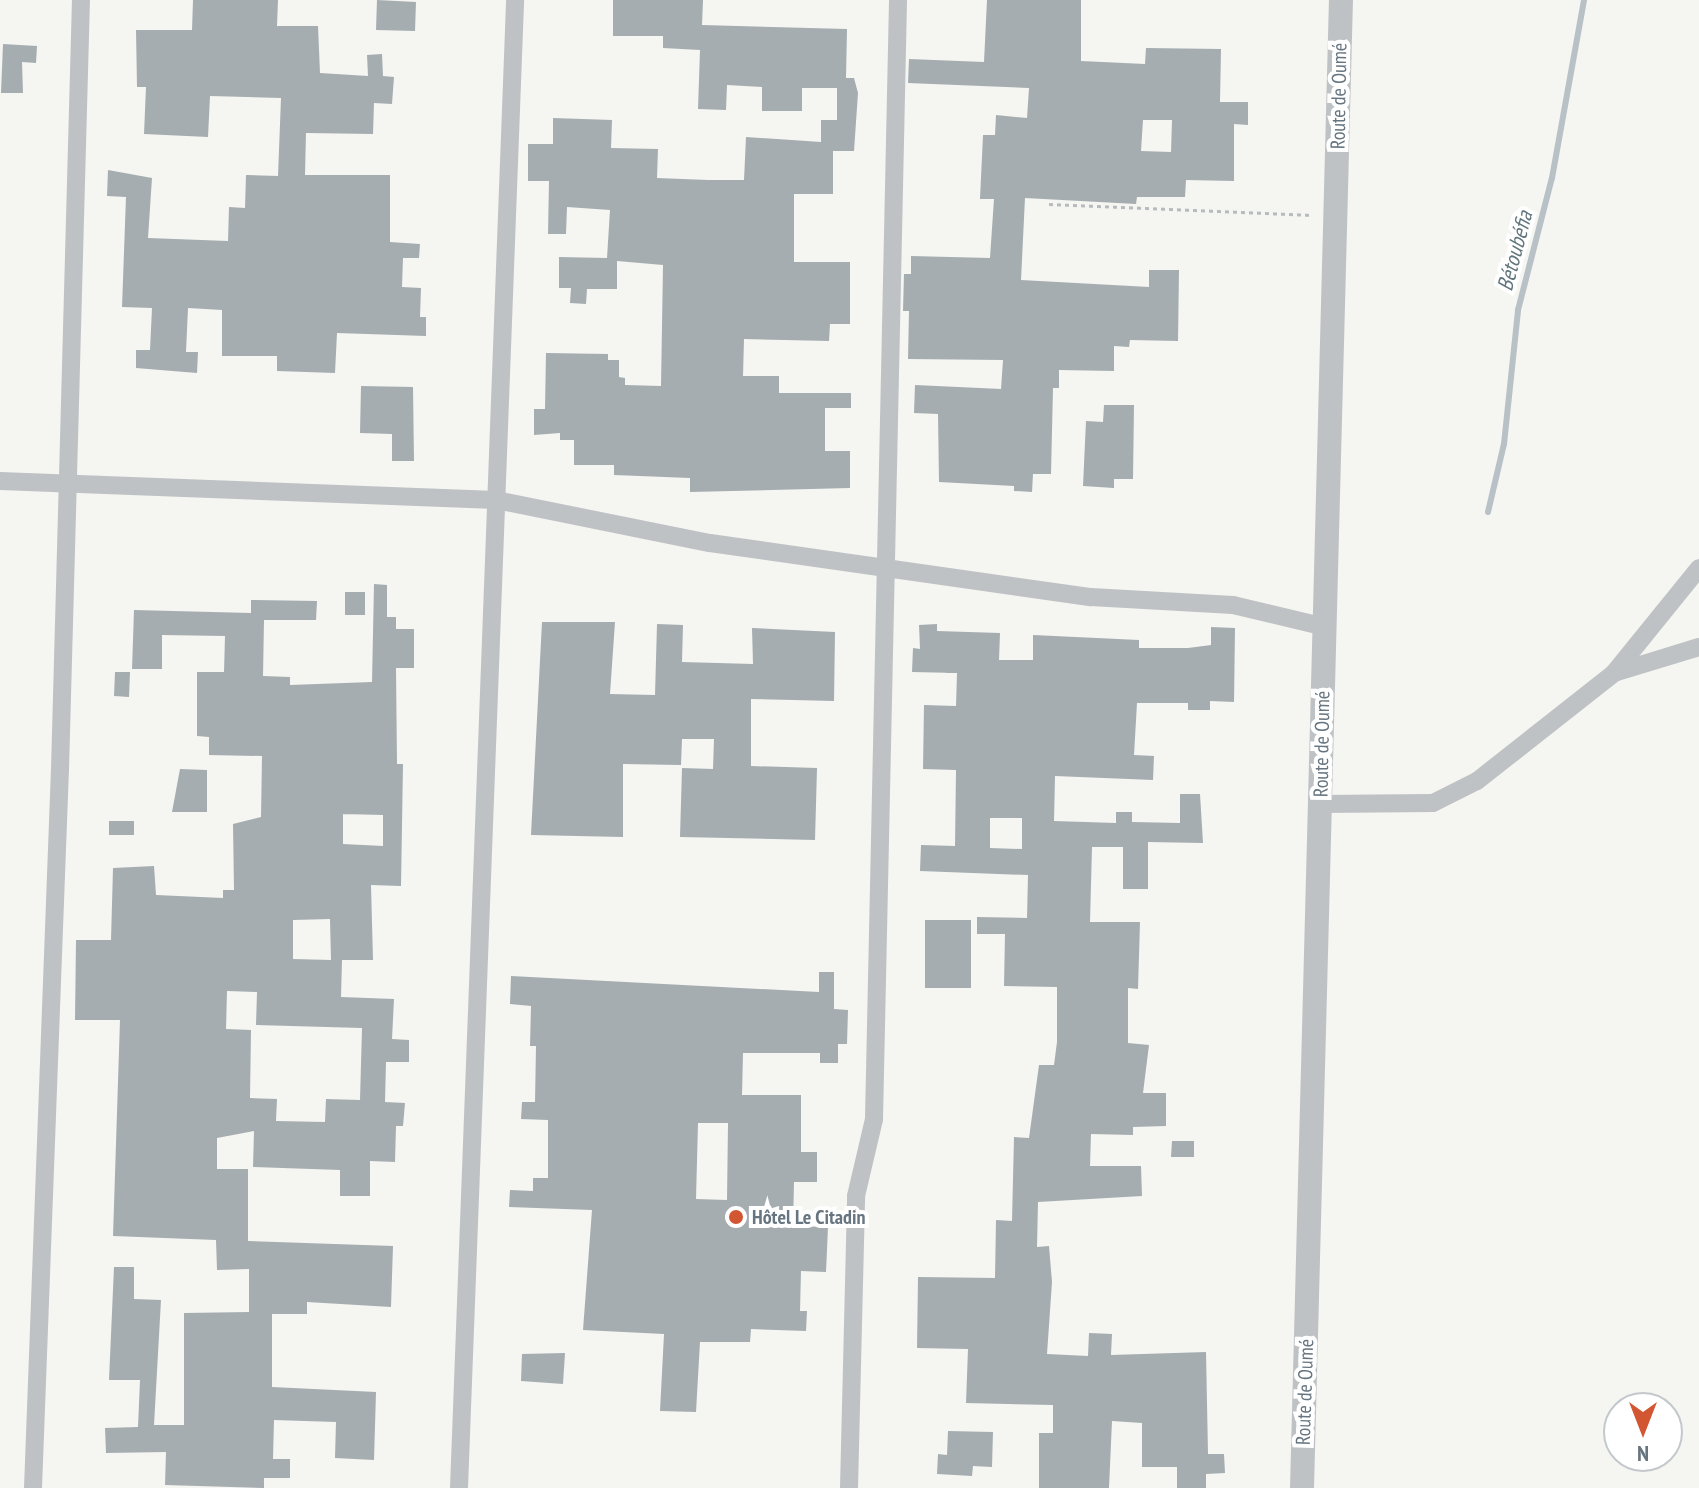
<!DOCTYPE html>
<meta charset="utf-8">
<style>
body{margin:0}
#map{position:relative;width:1699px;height:1488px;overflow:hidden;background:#f5f5f1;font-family:"PT Sans Narrow",sans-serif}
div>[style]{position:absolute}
.stream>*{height:6px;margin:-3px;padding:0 3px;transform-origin:3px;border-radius:3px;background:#b7c1c6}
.building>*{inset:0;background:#a5adb1}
.path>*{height:3px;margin-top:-1.5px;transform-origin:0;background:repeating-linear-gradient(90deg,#b8bbbd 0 4px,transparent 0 8px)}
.minor>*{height:18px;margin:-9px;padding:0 9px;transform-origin:9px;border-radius:9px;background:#bec2c5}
.tertiary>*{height:24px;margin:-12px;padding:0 12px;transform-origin:12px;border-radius:12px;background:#bec2c5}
.dots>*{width:22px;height:22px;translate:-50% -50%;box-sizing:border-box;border:4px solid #fff;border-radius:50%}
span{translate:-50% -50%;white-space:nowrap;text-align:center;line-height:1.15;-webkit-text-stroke:8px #fff;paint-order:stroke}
.street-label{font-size:20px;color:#667580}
.poi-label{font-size:20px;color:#667580;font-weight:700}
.left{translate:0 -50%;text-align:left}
.water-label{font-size:22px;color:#62767d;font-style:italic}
.north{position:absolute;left:1603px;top:1392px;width:80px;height:80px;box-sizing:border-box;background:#fff;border:2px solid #c2c8cc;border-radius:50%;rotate:180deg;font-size:22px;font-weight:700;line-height:32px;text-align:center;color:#667580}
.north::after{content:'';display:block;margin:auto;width:28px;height:36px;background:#d35633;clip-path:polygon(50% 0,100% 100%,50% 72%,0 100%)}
</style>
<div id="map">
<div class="stream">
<div style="left:1488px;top:512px;width:70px;rotate:-76.8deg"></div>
<div style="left:1504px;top:444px;width:135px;rotate:-84deg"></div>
<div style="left:1518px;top:310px;width:136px;rotate:-75.6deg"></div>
<div style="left:1552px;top:178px;width:181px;rotate:-79.8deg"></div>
</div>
<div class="building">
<div style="clip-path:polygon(193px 0,278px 0,277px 26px,318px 26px,320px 73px,368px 76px,367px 55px,382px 54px,383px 76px,394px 77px,392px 104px,374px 103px,373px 134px,306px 133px,305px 175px,390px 175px,390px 242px,420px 244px,419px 258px,403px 258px,402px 287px,421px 288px,420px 317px,426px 317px,426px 336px,337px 333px,335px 373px,277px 371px,277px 356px,222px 356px,222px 310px,188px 308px,186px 352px,198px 352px,197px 373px,136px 368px,136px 350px,150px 350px,152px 308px,122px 307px,126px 197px,107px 196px,108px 170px,152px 178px,148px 238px,228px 241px,229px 207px,245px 208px,246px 175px,278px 176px,281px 98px,210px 96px,208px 137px,144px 134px,146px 87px,137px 87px,136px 30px,192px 30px)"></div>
<div style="clip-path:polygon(377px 0,416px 2px,415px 31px,376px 30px)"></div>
<div style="clip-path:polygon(613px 0,703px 0,702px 25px,847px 29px,846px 78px,854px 78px,858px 93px,854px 151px,833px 151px,833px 194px,794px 194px,794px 262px,850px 262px,850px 324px,830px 324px,829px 341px,744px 339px,743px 376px,779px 376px,779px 393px,851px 393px,851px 408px,825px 408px,825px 451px,850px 451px,850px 488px,690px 492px,690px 478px,614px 475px,614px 465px,574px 465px,574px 440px,560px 440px,560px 433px,534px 435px,534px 409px,545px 409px,546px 353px,608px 354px,608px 360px,619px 360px,619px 377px,625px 378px,625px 385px,661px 386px,663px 265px,617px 261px,617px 289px,587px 289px,586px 304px,570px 303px,571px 288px,559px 288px,559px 257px,607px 258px,610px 210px,567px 207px,566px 234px,548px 234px,549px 181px,528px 181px,528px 144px,553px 144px,553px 118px,612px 120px,611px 148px,658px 149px,657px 178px,708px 180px,744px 180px,746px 137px,821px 142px,821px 120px,837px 120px,837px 88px,802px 88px,802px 111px,762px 111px,762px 87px,727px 85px,726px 110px,698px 109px,700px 50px,663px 48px,663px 36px,613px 36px)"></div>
<div style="clip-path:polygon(evenodd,987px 0,1081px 0,1081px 61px,1145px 64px,1146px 48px,1221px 49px,1220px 102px,1248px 102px,1248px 125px,1234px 124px,1234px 181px,1186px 180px,1185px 197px,1137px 197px,1136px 204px,1025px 198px,1021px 280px,1149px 287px,1149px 270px,1179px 270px,1178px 341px,1130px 340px,1129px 347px,1114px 346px,1114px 371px,1059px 370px,1059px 388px,1053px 388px,1051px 474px,1033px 474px,1032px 492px,1014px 491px,1014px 486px,939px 482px,938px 414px,914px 413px,915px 385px,1001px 389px,1003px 360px,908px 359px,909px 311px,903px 311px,904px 274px,911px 274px,911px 256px,990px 258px,994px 199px,980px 199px,983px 135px,995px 135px,996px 115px,1027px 118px,1029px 88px,908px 83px,909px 59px,984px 62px,987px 0,1143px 120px,1172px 120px,1171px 152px,1141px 151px,1143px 120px)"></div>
<div style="clip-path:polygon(3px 44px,37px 46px,36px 63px,22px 62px,23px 93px,1px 93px)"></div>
<div style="clip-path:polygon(361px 386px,413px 387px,414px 461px,392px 461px,392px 434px,360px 433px)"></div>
<div style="clip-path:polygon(1104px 405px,1134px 405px,1133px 479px,1114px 479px,1114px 488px,1083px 486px,1086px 421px,1103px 422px)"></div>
<div style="clip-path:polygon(evenodd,374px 584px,387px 585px,387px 617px,396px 617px,396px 629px,414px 629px,414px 668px,396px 668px,397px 764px,403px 764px,401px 886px,371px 885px,373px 960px,342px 960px,341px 997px,394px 999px,392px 1039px,409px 1040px,409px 1062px,386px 1062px,385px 1102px,405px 1103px,403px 1126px,396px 1126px,395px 1162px,370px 1161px,370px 1196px,340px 1196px,340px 1170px,253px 1167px,254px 1131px,217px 1138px,217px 1169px,248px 1169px,248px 1241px,393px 1246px,391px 1307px,307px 1302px,307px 1314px,272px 1314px,272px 1387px,376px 1392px,374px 1460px,335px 1458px,336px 1422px,274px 1420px,273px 1459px,290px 1459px,290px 1478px,264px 1478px,264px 1488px,165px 1485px,166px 1452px,106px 1453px,105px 1428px,138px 1427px,140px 1380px,109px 1380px,114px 1267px,134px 1267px,134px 1299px,161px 1300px,154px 1425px,184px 1425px,184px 1313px,249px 1312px,249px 1269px,217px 1270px,216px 1240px,113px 1236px,120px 1020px,75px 1020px,76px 940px,111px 940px,113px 868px,154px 866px,156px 895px,223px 898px,223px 890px,234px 890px,233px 824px,261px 817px,262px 756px,209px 755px,209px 737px,197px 736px,197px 672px,224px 672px,225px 636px,162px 635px,162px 669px,132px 669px,134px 610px,251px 613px,251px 600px,317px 601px,316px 620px,264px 620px,263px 676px,290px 677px,290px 685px,372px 682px,374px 584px,343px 814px,383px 815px,383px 846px,343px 844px,343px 814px,374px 584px,330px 919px,331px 960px,293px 959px,293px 920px,330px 919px,374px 584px,227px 991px,257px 992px,256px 1025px,362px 1028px,360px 1100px,326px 1099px,325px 1122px,276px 1121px,277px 1099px,250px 1098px,251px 1030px,226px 1029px,227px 991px)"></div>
<div style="clip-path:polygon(345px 592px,365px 592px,365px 615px,345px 615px)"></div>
<div style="clip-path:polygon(542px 622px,615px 622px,610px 694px,655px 695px,657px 624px,683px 625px,682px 662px,753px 664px,752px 628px,835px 632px,834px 701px,751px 699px,751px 766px,817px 768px,815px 840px,680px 837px,682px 768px,713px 769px,714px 739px,682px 739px,681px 765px,623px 764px,623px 837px,531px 835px)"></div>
<div style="clip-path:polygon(evenodd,937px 624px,937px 631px,1000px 633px,999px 660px,1033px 660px,1033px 635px,1139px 640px,1139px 648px,1188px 648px,1211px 645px,1211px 627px,1235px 628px,1234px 702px,1210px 701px,1210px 710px,1188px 710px,1188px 703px,1137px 703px,1134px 755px,1154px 756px,1153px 780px,1055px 776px,1054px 821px,1116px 823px,1116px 812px,1132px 812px,1132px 822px,1180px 823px,1180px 794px,1200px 794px,1203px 843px,1148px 842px,1148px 889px,1123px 889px,1123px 847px,1092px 847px,1090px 922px,1140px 922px,1138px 989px,1128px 988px,1128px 1043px,1149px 1045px,1143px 1093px,1166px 1093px,1166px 1126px,1133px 1127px,1133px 1135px,1091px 1134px,1090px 1166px,1141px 1166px,1142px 1196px,1038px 1202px,1037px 1247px,1049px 1246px,1052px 1282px,1047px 1354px,1088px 1356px,1089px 1333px,1112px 1334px,1111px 1355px,1206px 1352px,1208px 1454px,1224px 1454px,1225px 1473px,1206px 1474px,1206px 1488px,1177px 1488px,1177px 1467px,1142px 1467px,1142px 1423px,1112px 1421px,1109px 1488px,1039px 1488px,1039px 1433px,1053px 1433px,1053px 1405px,966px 1403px,968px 1349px,917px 1348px,918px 1277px,995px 1278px,996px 1220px,1012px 1221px,1014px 1137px,1029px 1138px,1039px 1065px,1054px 1065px,1057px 1042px,1057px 987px,1004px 986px,1005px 934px,977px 934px,977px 917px,1027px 918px,1028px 875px,920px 871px,921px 845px,955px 846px,956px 770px,923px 769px,924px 705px,956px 706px,957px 673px,912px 672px,913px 648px,920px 649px,919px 625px,937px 624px,990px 818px,1022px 818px,1022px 849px,990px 848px,990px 818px)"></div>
<div style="clip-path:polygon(115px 672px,130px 672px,129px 697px,114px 696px)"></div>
<div style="clip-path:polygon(180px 769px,207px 770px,207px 812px,172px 812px)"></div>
<div style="clip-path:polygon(109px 821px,134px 821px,134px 835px,109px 835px)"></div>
<div style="clip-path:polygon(925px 920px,971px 920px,971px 988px,925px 988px)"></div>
<div style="clip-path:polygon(evenodd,819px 972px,834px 972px,834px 1009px,848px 1010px,847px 1044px,838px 1044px,838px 1063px,820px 1063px,820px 1053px,743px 1053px,742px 1095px,801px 1095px,801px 1152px,817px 1152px,817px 1182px,794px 1182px,793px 1226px,828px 1227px,826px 1272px,801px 1271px,800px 1311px,807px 1311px,806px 1331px,751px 1329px,750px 1342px,700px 1342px,696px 1412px,660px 1411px,664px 1334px,583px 1330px,592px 1210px,509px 1207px,510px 1190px,533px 1191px,533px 1178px,548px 1178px,548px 1120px,521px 1119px,522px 1102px,535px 1102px,536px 1046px,530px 1046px,531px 1006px,510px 1004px,511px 976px,819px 992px,819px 972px,698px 1123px,728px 1123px,727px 1200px,696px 1199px,698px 1123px)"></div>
<div style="clip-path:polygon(1172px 1141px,1194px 1141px,1194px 1157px,1171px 1157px)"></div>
<div style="clip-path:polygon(565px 1353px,563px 1384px,521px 1381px,522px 1354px)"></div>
<div style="clip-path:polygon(948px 1431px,993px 1432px,992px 1467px,973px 1466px,972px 1476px,937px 1474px,938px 1454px,947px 1455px)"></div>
</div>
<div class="path">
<div style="left:1049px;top:204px;width:264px;rotate:2.4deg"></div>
</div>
<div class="minor">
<div style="left:0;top:481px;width:496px;rotate:2.2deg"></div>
<div style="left:496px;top:500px;width:218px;rotate:11.4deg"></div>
<div style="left:710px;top:543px;width:385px;rotate:8.1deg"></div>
<div style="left:1091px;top:597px;width:142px;rotate:3.2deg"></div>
<div style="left:1233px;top:605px;width:95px;rotate:13.4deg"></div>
<div style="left:1614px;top:673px;width:89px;rotate:-17deg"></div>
<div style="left:1320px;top:804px;width:113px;rotate:-0.5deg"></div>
<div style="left:1433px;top:803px;width:49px;rotate:-26.6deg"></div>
<div style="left:1477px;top:781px;width:174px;rotate:-38.2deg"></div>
<div style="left:1614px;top:673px;width:135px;rotate:-51deg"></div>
<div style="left:33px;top:1488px;width:719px;rotate:-87.85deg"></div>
<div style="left:60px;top:770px;width:770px;rotate:-88.44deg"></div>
<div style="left:459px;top:1488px;width:1489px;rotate:-87.84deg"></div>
<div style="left:849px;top:1488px;width:292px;rotate:-88.6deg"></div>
<div style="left:856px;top:1196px;width:79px;rotate:-76.8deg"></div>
<div style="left:874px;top:1119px;width:1119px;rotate:-88.77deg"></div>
</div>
<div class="tertiary">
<div style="left:1302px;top:1488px;width:1489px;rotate:-88.5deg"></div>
</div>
<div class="dots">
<div style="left:736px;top:1217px;background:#d35633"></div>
</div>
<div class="street-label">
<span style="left:1339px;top:96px;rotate:-89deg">Route de Oumé</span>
<span style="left:1322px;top:744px;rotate:-89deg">Route de Oumé</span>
<span style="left:1305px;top:1392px;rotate:-88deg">Route de Oumé</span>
</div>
<div class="poi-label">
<span class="left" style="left:752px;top:1217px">Hôtel Le Citadin</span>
</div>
<div class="water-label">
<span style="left:1515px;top:251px;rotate:-75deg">Bétoubéfia</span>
</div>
<div class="north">N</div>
</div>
